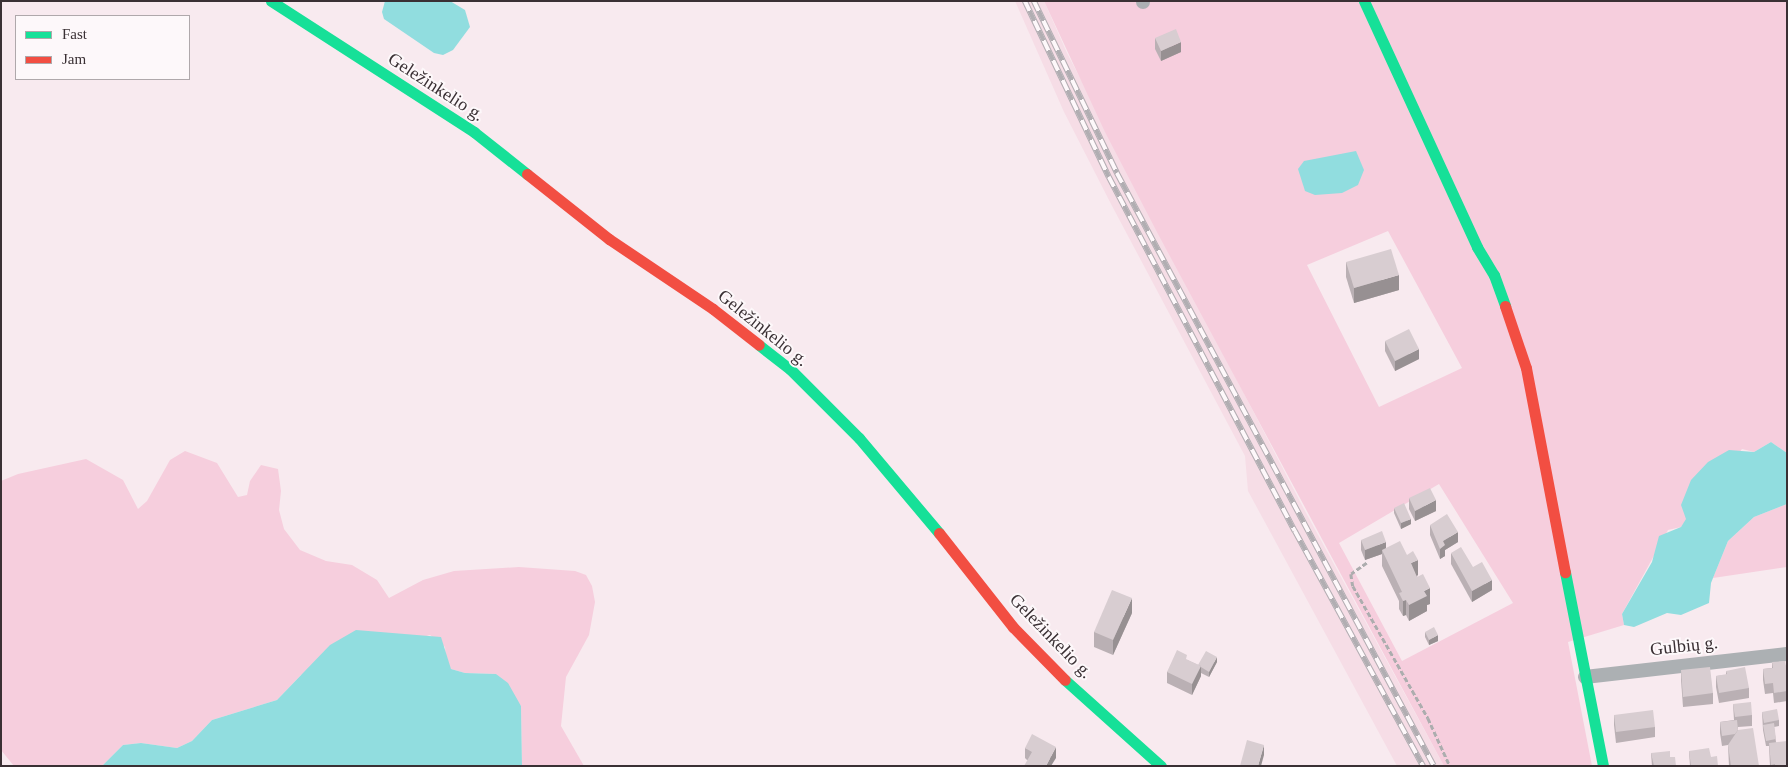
<!DOCTYPE html>
<meta charset="utf-8">
<style>
body{margin:0}
#map{position:relative;width:1788px;height:767px;overflow:hidden;background:#f8eaef;font-family:Georgia,serif}
div>[style]{position:absolute}
.built>*{inset:0;background:#f6dde6}
.green>*{inset:0;background:#f6cedd}
.water>*{inset:0;background:#91dddf}
.path>*{height:2.5px;margin-top:-1.25px;transform-origin:0;background:repeating-linear-gradient(90deg,#acadae 0 5px,transparent 0 7.5px)}
.street>*{height:14px;margin:-7px;padding:0 7px;transform-origin:7px;border-radius:7px;background:#acb0b3}
.fast>*{height:11px;margin:-5.5px;padding:0 5.5px;transform-origin:5.5px;border-radius:5.5px;background:#16e098}
.jam>*{height:11px;margin:-5.5px;padding:0 5.5px;transform-origin:5.5px;border-radius:5.5px;background:#f24e42}
.rail>*{height:5.5px;margin-top:-2.75px;transform-origin:0;background:repeating-linear-gradient(90deg,#fdf8fa 0 11px,#b1aeb2 0 22px);box-sizing:border-box;border-block:1px solid #b1aeb2}
.wall>*{inset:0;background:#bab0b4}
.shaded-wall>*{inset:0;background:#979092}
.building>*{inset:0;background:#d8cdd1}
span{translate:-50% -50%;white-space:nowrap;text-align:center;line-height:1.15;-webkit-text-stroke:4px #fdf8fa;paint-order:stroke}
.street-label{font-size:18px;color:#3a3034}
.frame{position:absolute;inset:0;border:2px solid #3a3034;pointer-events:none}
.legend{position:absolute;left:15px;top:15px;width:175px;height:65px;box-sizing:border-box;background:#fdf8fa;border:1px solid #afa8ab;margin:0;padding:6px 9px;list-style:none;font-size:15px;color:#3a3034}
.legend li{display:flex;align-items:center;gap:10px;height:25px}
.legend b{width:25px;border:1px solid #afa8ab}
</style>
<div id="map">
<div class="built">
<div style="clip-path:polygon(1015px 1px,1044px 1px,1067px 53px,1305px 511px,1444px 766px,1397px 766px,1248px 491px,1245px 456px,1111px 204px,1064px 112px)"></div>
</div>
<div class="green">
<div style="clip-path:polygon(evenodd,1044px 1px,1787px 1px,1787px 453px,1771px 442px,1754px 452px,1742px 449px,1681px 527px,1668px 530px,1622px 614px,1624px 625px,1568px 642px,1592px 766px,1444px 766px,1158px 234px,1105px 132px,1044px 1px,1388px 231px,1462px 368px,1379px 407px,1307px 265px,1388px 231px,1044px 1px,1439px 484px,1513px 603px,1402px 661px,1339px 543px,1439px 484px)"></div>
<div style="clip-path:polygon(185px 451px,217px 463px,238px 497px,247px 495px,250px 481px,261px 465px,278px 469px,281px 491px,279px 510px,284px 529px,300px 550px,326px 561px,352px 565px,377px 580px,389px 598px,423px 580px,454px 571px,519px 567px,575px 571px,586px 575px,592px 586px,595px 602px,589px 635px,566px 677px,561px 726px,584px 766px,522px 766px,521px 706px,496px 674px,465px 673px,451px 669px,446px 662px,445px 647px,430px 635px,301px 675px,277px 700px,212px 720px,192px 741px,177px 748px,141px 743px,123px 745px,102px 766px,14px 766px,1px 750px,1px 481px,18px 474px,86px 459px,123px 480px,138px 509px,147px 501px,170px 460px)"></div>
<div style="clip-path:polygon(1787px 504px,1787px 567px,1713px 578px,1728px 541px,1754px 517px)"></div>
</div>
<div class="water">
<div style="clip-path:polygon(385px 1px,450px 1px,465px 10px,470px 27px,453px 50px,443px 55px,434px 53px,384px 19px,382px 12px)"></div>
<div style="clip-path:polygon(1356px 151px,1364px 170px,1358px 185px,1342px 193px,1315px 195px,1305px 191px,1298px 169px,1304px 161px)"></div>
<div style="clip-path:polygon(1771px 442px,1787px 453px,1787px 504px,1754px 517px,1728px 541px,1711px 583px,1709px 603px,1681px 615px,1667px 613px,1634px 627px,1624px 625px,1622px 614px,1652px 562px,1659px 536px,1681px 527px,1686px 519px,1681px 505px,1691px 480px,1708px 462px,1729px 450px,1754px 452px)"></div>
<div style="clip-path:polygon(356px 630px,441px 637px,451px 669px,465px 673px,496px 674px,508px 683px,521px 706px,522px 766px,102px 766px,123px 745px,141px 743px,177px 748px,192px 741px,212px 720px,277px 700px,330px 645px)"></div>
</div>
<div class="path">
<div style="left:1367px;top:563px;width:19px;rotate:145deg"></div>
<div style="left:1351px;top:574px;width:12px;rotate:81deg"></div>
<div style="left:1353px;top:586px;width:152px;rotate:60.4deg"></div>
<div style="left:1428px;top:718px;width:53px;rotate:65.4deg"></div>
</div>
<div class="street">
<div style="left:1143px;top:1px;width:1px;rotate:90deg"></div>
<div style="left:1585px;top:677px;width:203px;rotate:-6.5deg"></div>
</div>
<div class="fast">
<div style="left:271px;top:1px;width:242px;rotate:32.8deg"></div>
<div style="left:474px;top:132px;width:68px;rotate:38.4deg"></div>
<div style="left:1364px;top:1px;width:271px;rotate:65.3deg"></div>
<div style="left:1477px;top:247px;width:33px;rotate:59deg"></div>
<div style="left:1494px;top:275px;width:33px;rotate:70deg"></div>
<div style="left:759px;top:345px;width:39px;rotate:38deg"></div>
<div style="left:790px;top:369px;width:98px;rotate:45deg"></div>
<div style="left:859px;top:438px;width:124px;rotate:49.9deg"></div>
<div style="left:1565px;top:572px;width:198px;rotate:78.9deg"></div>
<div style="left:1065px;top:680px;width:129px;rotate:41.9deg"></div>
</div>
<div class="jam">
<div style="left:527px;top:174px;width:105px;rotate:38.4deg"></div>
<div style="left:609px;top:239px;width:125px;rotate:33.9deg"></div>
<div style="left:713px;top:309px;width:58px;rotate:38deg"></div>
<div style="left:1505px;top:306px;width:65px;rotate:71.3deg"></div>
<div style="left:1526px;top:368px;width:208px;rotate:79.2deg"></div>
<div style="left:939px;top:533px;width:120px;rotate:51.8deg"></div>
<div style="left:1013px;top:627px;width:74px;rotate:45.5deg"></div>
</div>
<div class="rail">
<div style="left:1025px;top:1px;width:195px;rotate:64.5deg"></div>
<div style="left:1109px;top:177px;width:400px;rotate:62.3deg"></div>
<div style="left:1295px;top:531px;width:268px;rotate:61.4deg"></div>
<div style="left:1034px;top:1px;width:191px;rotate:64.2deg"></div>
<div style="left:1117px;top:173px;width:672px;rotate:61.87deg"></div>
</div>
<div class="wall">
<div style="clip-path:polygon(1155px 38px,1181px 52px,1161px 61px,1155px 49px)"></div>
<div style="clip-path:polygon(1346px 262px,1399px 290px,1354px 303px,1346px 277px)"></div>
<div style="clip-path:polygon(1385px 341px,1419px 359px,1395px 371px,1385px 351px)"></div>
<div style="clip-path:polygon(1409px 498px,1436px 511px,1415px 521px,1409px 509px)"></div>
<div style="clip-path:polygon(1394px 508px,1411px 524px,1401px 529px,1394px 513px)"></div>
<div style="clip-path:polygon(1430px 525px,1458px 542px,1445px 550px,1445px 556px,1440px 559px,1430px 535px)"></div>
<div style="clip-path:polygon(1361px 540px,1386px 548px,1418px 575px,1417px 576px,1430px 604px,1427px 605px,1427px 611px,1409px 621px,1406px 615px,1403px 616px,1399px 609px,1399px 601px,1382px 566px,1382px 554px,1365px 560px,1361px 550px)"></div>
<div style="clip-path:polygon(1451px 553px,1492px 590px,1472px 602px,1451px 564px)"></div>
<div style="clip-path:polygon(1132px 613px,1113px 655px,1094px 647px,1094px 632px)"></div>
<div style="clip-path:polygon(1425px 632px,1438px 641px,1429px 645px,1425px 637px)"></div>
<div style="clip-path:polygon(1187px 660px,1198px 665px,1217px 662px,1209px 677px,1201px 673px,1201px 676px,1192px 695px,1167px 683px,1167px 672px)"></div>
<div style="clip-path:polygon(1772px 662px,1787px 666px,1787px 701px,1774px 703px,1773px 693px,1765px 694px,1763px 680px,1763px 669px,1772px 668px)"></div>
<div style="clip-path:polygon(1681px 670px,1713px 693px,1713px 704px,1683px 707px,1681px 680px)"></div>
<div style="clip-path:polygon(1726px 671px,1749px 688px,1749px 698px,1719px 703px,1716px 687px,1716px 676px,1726px 675px)"></div>
<div style="clip-path:polygon(1733px 704px,1752px 715px,1752px 726px,1738px 727px,1738px 730px,1759px 766px,1729px 766px,1728px 745px,1722px 746px,1720px 733px,1720px 722px,1734px 720px)"></div>
<div style="clip-path:polygon(1762px 712px,1779px 720px,1779px 726px,1774px 727px,1776px 742px,1787px 766px,1770px 766px,1769px 746px,1766px 746px,1763px 730px)"></div>
<div style="clip-path:polygon(1614px 715px,1655px 727px,1655px 737px,1616px 743px,1614px 725px)"></div>
<div style="clip-path:polygon(1025px 748px,1056px 758px,1027px 760px,1025px 758px)"></div>
<div style="clip-path:polygon(1689px 751px,1711px 757px,1718px 766px,1690px 766px)"></div>
<div style="clip-path:polygon(1651px 753px,1670px 757px,1676px 766px,1652px 766px)"></div>
</div>
<div class="shaded-wall">
<div style="clip-path:polygon(1181px 42px,1181px 52px,1161px 61px,1161px 51px)"></div>
<div style="clip-path:polygon(1399px 275px,1399px 290px,1354px 303px,1354px 288px)"></div>
<div style="clip-path:polygon(1419px 349px,1419px 359px,1395px 371px,1395px 361px)"></div>
<div style="clip-path:polygon(1436px 500px,1436px 511px,1415px 521px,1415px 511px)"></div>
<div style="clip-path:polygon(1411px 519px,1411px 524px,1401px 529px,1401px 523px)"></div>
<div style="clip-path:polygon(1458px 532px,1458px 542px,1445px 550px,1445px 556px,1440px 559px,1440px 549px,1443px 541px)"></div>
<div style="clip-path:polygon(1386px 542px,1386px 552px,1382px 550px,1382px 554px,1365px 560px,1365px 550px)"></div>
<div style="clip-path:polygon(1418px 560px,1418px 575px,1411px 579px,1411px 563px)"></div>
<div style="clip-path:polygon(1492px 580px,1492px 590px,1472px 602px,1472px 591px)"></div>
<div style="clip-path:polygon(1430px 588px,1430px 604px,1427px 605px,1427px 611px,1409px 621px,1409px 605px,1424px 591px)"></div>
<div style="clip-path:polygon(1132px 598px,1132px 613px,1113px 655px,1113px 640px)"></div>
<div style="clip-path:polygon(1406px 600px,1406px 615px,1403px 616px,1403px 601px)"></div>
<div style="clip-path:polygon(1438px 635px,1438px 641px,1429px 645px,1429px 640px)"></div>
<div style="clip-path:polygon(1217px 657px,1217px 662px,1209px 677px,1209px 672px)"></div>
<div style="clip-path:polygon(1201px 666px,1201px 676px,1192px 695px,1192px 684px)"></div>
<div style="clip-path:polygon(1264px 745px,1264px 755px,1261px 766px,1258px 766px)"></div>
<div style="clip-path:polygon(1056px 747px,1056px 758px,1051px 766px,1046px 766px)"></div>
</div>
<div class="building">
<div style="clip-path:polygon(1176px 29px,1181px 42px,1161px 51px,1155px 38px)"></div>
<div style="clip-path:polygon(1391px 249px,1399px 275px,1354px 288px,1346px 262px)"></div>
<div style="clip-path:polygon(1409px 329px,1419px 349px,1395px 361px,1385px 341px)"></div>
<div style="clip-path:polygon(1430px 488px,1436px 500px,1415px 511px,1409px 498px)"></div>
<div style="clip-path:polygon(1404px 503px,1411px 519px,1401px 523px,1394px 508px)"></div>
<div style="clip-path:polygon(1447px 514px,1458px 532px,1443px 541px,1445px 545px,1440px 549px,1430px 525px)"></div>
<div style="clip-path:polygon(1382px 531px,1386px 542px,1365px 550px,1361px 540px)"></div>
<div style="clip-path:polygon(1400px 541px,1407px 555px,1413px 551px,1418px 560px,1411px 563px,1417px 577px,1423px 574px,1430px 588px,1424px 591px,1427px 596px,1409px 605px,1406px 600px,1403px 601px,1399px 593px,1402px 592px,1382px 550px)"></div>
<div style="clip-path:polygon(1461px 547px,1473px 567px,1482px 562px,1492px 580px,1472px 591px,1451px 553px)"></div>
<div style="clip-path:polygon(1112px 590px,1132px 598px,1113px 640px,1094px 632px)"></div>
<div style="clip-path:polygon(1434px 627px,1438px 635px,1429px 640px,1425px 632px)"></div>
<div style="clip-path:polygon(1177px 650px,1187px 655px,1186px 659px,1201px 666px,1192px 684px,1167px 672px)"></div>
<div style="clip-path:polygon(1206px 651px,1217px 657px,1209px 672px,1201px 667px,1201px 666px,1198px 665px)"></div>
<div style="clip-path:polygon(1785px 661px,1786px 666px,1787px 666px,1787px 691px,1774px 693px,1773px 683px,1765px 684px,1763px 669px,1773px 668px,1772px 662px)"></div>
<div style="clip-path:polygon(1710px 667px,1713px 693px,1683px 697px,1681px 670px)"></div>
<div style="clip-path:polygon(1745px 667px,1749px 688px,1719px 693px,1716px 676px,1727px 674px,1726px 671px)"></div>
<div style="clip-path:polygon(1751px 702px,1752px 715px,1735px 717px,1733px 704px)"></div>
<div style="clip-path:polygon(1777px 709px,1779px 720px,1764px 723px,1762px 712px)"></div>
<div style="clip-path:polygon(1653px 710px,1655px 727px,1616px 732px,1614px 715px)"></div>
<div style="clip-path:polygon(1737px 720px,1738px 730px,1735px 734px,1722px 736px,1720px 722px)"></div>
<div style="clip-path:polygon(1774px 723px,1776px 739px,1766px 741px,1763px 725px)"></div>
<div style="clip-path:polygon(1753px 728px,1759px 766px,1731px 766px,1728px 745px,1738px 730px)"></div>
<div style="clip-path:polygon(1032px 734px,1056px 747px,1046px 766px,1024px 766px,1032px 752px,1025px 748px)"></div>
<div style="clip-path:polygon(1247px 740px,1264px 745px,1258px 766px,1240px 766px)"></div>
<div style="clip-path:polygon(1787px 741px,1787px 766px,1775px 766px,1775px 764px,1771px 765px,1769px 743px)"></div>
<div style="clip-path:polygon(1709px 748px,1711px 757px,1717px 756px,1718px 766px,1691px 766px,1689px 751px)"></div>
<div style="clip-path:polygon(1670px 751px,1670px 757px,1675px 757px,1676px 766px,1654px 766px,1651px 753px)"></div>
</div>
<div class="street-label">
<span style="left:436px;top:87px;rotate:33deg">Geležinkelio g.</span>
<span style="left:763px;top:328px;rotate:39deg">Geležinkelio g.</span>
<span style="left:1051px;top:636px;rotate:46deg">Geležinkelio g.</span>
<span style="left:1684px;top:646px;rotate:-6deg">Gulbių g.</span>
</div>
<div class="frame"></div>
<ul class="legend">
<li><b style="height:6px;background:#16e098"></b>Fast</li>
<li><b style="height:6px;background:#f24e42"></b>Jam</li>
</ul>
</div>
